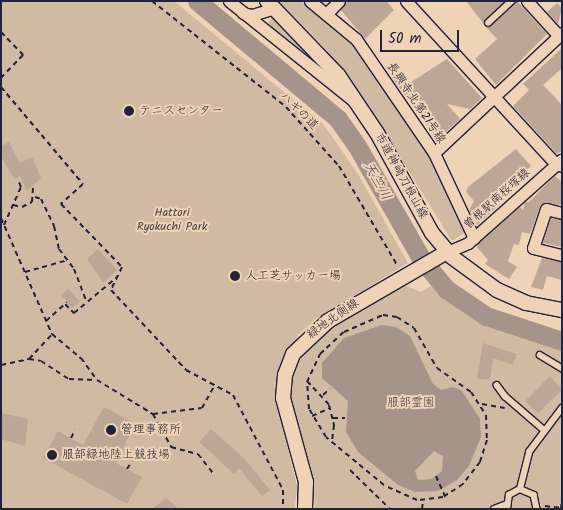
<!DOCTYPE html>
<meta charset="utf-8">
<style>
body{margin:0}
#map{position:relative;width:563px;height:510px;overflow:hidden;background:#efd3b6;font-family:Kalam,"Klee One",sans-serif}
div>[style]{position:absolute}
.green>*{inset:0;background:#d1baa4}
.water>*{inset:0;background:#a6948a}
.river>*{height:19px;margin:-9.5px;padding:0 9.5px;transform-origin:9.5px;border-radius:9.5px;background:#a6948a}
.building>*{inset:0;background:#bca797}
.path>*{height:2px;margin-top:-1px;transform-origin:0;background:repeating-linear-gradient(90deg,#22223b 0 5px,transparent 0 9px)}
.roads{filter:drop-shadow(1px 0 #22223b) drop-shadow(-1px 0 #22223b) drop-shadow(0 1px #22223b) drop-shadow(0 -1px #22223b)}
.service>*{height:5.5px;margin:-2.75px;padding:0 2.75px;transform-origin:2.75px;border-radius:2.75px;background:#efd3b6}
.minor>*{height:11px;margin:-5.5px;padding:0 5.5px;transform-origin:5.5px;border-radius:5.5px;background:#efd3b6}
.tertiary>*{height:14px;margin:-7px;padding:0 7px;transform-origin:7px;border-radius:7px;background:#efd3b6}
.dots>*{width:14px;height:14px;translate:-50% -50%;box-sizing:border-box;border:2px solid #efd3b6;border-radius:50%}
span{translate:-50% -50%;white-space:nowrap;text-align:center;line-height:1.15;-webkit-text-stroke:4px #efd3b6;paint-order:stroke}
.street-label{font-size:12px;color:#22223b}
.poi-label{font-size:12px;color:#22223b}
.left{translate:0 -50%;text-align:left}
.park-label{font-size:12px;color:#454050}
.water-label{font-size:14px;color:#4a4453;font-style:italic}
.frame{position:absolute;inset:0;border:2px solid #22223b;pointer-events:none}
.scale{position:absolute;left:380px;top:30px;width:79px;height:22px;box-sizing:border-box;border:2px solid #22223b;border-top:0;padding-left:6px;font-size:15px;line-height:18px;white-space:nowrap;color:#22223b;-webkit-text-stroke:4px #efd3b6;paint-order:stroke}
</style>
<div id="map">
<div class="green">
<div style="clip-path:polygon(1px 1px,174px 1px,324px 125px,358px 174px,408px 263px,317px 318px,299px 334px,282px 360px,276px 400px,297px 486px,295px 509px,1px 509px)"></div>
<div style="clip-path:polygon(279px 1px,301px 1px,353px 42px,430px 156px,466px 232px,452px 241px,361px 94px,324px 47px)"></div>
<div style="clip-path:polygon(272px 17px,311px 56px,311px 60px,266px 26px)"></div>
<div style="clip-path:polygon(434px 284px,460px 307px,483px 321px,562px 347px,562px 509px,315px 509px,314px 480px,292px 408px,292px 378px,300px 358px,331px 327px,392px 287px,404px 285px,421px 292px)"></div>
</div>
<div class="water">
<div style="clip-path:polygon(evenodd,382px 325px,396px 327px,410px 336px,433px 384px,441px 390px,453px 387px,462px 391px,480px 419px,481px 437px,469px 466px,457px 480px,438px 491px,415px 492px,398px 485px,358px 452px,346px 432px,348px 401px,322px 378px,322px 363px,344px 338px,382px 325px,434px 451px,443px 456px,442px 471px,432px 479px,418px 480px,415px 471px,434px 451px)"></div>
</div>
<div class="river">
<div style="left:197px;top:1px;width:184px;rotate:39.9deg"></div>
<div style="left:338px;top:119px;width:33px;rotate:55deg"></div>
<div style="left:357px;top:146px;width:131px;rotate:60.3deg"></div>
<div style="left:422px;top:260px;width:38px;rotate:50deg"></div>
<div style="left:446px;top:289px;width:48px;rotate:34deg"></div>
<div style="left:486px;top:316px;width:80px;rotate:18.2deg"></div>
</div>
<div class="building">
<div style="clip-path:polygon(346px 1px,386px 1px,394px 10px,365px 39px,341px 10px)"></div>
<div style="clip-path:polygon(466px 1px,505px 1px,483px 23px)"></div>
<div style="clip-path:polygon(517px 1px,547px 34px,496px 85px,475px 59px,497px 39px,487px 28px)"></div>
<div style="clip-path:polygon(557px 3px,562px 8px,558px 24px,547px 12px)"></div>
<div style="clip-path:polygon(562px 48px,562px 68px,543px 85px,562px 105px,562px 151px,557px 154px,513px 106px,529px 90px,523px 84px)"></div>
<div style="clip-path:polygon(447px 59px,482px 98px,470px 109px,447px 104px,460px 119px,438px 139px,392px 78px,397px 72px,408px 84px)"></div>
<div style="clip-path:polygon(9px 142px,20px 163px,32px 157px,41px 178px,27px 191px,20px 176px,14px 179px,1px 156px,1px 146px)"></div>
<div style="clip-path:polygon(516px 149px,531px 166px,495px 198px,500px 204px,477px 225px,469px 210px,474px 201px,466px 192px,468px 187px)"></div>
<div style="clip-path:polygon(555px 176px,562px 182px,562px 205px,541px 204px,530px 234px,522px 232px,519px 245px,514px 244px,508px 261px,517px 267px,509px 279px,485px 264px,488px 260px,476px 246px,520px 207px,523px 210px,525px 202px,529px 202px)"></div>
<div style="clip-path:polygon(551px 218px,562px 220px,562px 247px,543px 243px)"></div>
<div style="clip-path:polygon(98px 249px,117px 270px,103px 283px,87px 259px)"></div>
<div style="clip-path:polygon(542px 258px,562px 262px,562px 280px,547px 276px,543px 290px,531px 287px)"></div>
<div style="clip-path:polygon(68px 288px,80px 302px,72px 308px,61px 295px)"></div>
<div style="clip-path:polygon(483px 343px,517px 354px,513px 365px,493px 358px,490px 380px,477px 379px)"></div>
<div style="clip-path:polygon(550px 376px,562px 390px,538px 413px,525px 401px)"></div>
<div style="clip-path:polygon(104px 407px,135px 424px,116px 463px,142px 477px,127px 504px,43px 458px,58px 431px,83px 445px)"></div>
<div style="clip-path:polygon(1px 413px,28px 419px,25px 446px,1px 439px)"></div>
<div style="clip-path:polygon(211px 429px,245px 459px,270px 490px,262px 496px,239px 468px,234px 474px,199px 442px)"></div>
<div style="clip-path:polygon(166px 498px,179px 509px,152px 509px)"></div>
</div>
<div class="path">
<div style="left:152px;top:1px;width:171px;rotate:38.3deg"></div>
<div style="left:286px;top:107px;width:79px;rotate:48.1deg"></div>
<div style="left:339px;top:166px;width:115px;rotate:59.6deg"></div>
<div style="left:1px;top:32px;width:32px;rotate:46deg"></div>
<div style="left:23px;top:55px;width:32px;rotate:134deg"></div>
<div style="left:1px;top:87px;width:127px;rotate:49.8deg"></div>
<div style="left:83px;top:184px;width:30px;rotate:138deg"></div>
<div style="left:61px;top:204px;width:88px;rotate:45.9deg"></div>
<div style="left:122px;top:267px;width:25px;rotate:116deg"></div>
<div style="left:111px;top:290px;width:110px;rotate:46.8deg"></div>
<div style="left:186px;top:370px;width:53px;rotate:28deg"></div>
<div style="left:233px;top:395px;width:107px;rotate:62.2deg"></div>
<div style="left:283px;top:490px;width:19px;rotate:90deg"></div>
<div style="left:35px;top:197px;width:6px;rotate:18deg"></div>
<div style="left:41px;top:199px;width:30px;rotate:64deg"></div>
<div style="left:54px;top:226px;width:24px;rotate:78deg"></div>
<div style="left:59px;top:249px;width:25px;rotate:53deg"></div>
<div style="left:74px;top:269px;width:34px;rotate:69deg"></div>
<div style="left:13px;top:205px;width:9px;rotate:13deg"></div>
<div style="left:22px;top:207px;width:11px;rotate:-27deg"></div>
<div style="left:32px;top:202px;width:15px;rotate:-86deg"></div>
<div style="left:1px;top:218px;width:127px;rotate:66.3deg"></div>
<div style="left:52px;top:334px;width:38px;rotate:40deg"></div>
<div style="left:81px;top:358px;width:27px;rotate:54deg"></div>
<div style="left:97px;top:380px;width:66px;rotate:31.3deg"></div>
<div style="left:153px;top:414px;width:38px;rotate:61deg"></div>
<div style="left:171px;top:447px;width:28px;rotate:15deg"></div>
<div style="left:198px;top:454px;width:24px;rotate:52deg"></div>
<div style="left:4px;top:225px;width:42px;rotate:-65.9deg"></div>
<div style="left:21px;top:187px;width:8px;rotate:-113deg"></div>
<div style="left:25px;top:272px;width:45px;rotate:-15.6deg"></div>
<div style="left:65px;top:304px;width:13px;rotate:45deg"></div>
<div style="left:74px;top:313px;width:55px;rotate:-39.8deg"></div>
<div style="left:383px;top:315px;width:14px;rotate:8deg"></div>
<div style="left:397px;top:317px;width:20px;rotate:33deg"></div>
<div style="left:414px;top:328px;width:46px;rotate:60.1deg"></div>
<div style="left:437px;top:368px;width:42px;rotate:35.2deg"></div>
<div style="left:471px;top:392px;width:27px;rotate:57deg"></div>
<div style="left:486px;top:415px;width:25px;rotate:88deg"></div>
<div style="left:487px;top:440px;width:23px;rotate:108deg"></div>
<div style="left:480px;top:462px;width:28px;rotate:128deg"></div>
<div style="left:463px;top:484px;width:24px;rotate:147deg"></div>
<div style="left:443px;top:497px;width:26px;rotate:173deg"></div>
<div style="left:417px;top:500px;width:36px;rotate:-156deg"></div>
<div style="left:384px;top:485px;width:75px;rotate:-140.4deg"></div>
<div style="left:326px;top:437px;width:33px;rotate:-121deg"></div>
<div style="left:309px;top:409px;width:27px;rotate:-94deg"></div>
<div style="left:307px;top:382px;width:31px;rotate:-65deg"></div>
<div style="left:320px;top:354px;width:33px;rotate:-43deg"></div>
<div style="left:344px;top:332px;width:43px;rotate:-23.6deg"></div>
<div style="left:46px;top:321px;width:28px;rotate:-42deg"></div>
<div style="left:29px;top:359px;width:12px;rotate:9deg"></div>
<div style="left:41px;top:361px;width:33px;rotate:33deg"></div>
<div style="left:69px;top:379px;width:27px;rotate:2deg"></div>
<div style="left:1px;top:365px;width:29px;rotate:-12deg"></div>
<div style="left:29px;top:359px;width:34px;rotate:-47deg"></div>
<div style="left:307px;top:381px;width:33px;rotate:47deg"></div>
<div style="left:329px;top:405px;width:21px;rotate:76deg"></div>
<div style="left:334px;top:425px;width:17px;rotate:97deg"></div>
<div style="left:323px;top:395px;width:9px;rotate:-41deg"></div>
<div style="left:482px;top:404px;width:23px;rotate:10deg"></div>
<div style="left:153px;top:414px;width:49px;rotate:-7deg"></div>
<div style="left:202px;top:408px;width:26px;rotate:-61deg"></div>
<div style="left:312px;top:416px;width:20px;rotate:-24deg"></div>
<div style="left:333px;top:418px;width:12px"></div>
<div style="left:71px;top:438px;width:9px;rotate:-63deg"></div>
<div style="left:127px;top:469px;width:9px;rotate:-58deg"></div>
<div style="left:350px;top:470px;width:56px;rotate:44.3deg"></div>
<div style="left:436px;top:476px;width:22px;rotate:66deg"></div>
<div style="left:545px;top:506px;width:17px;rotate:7deg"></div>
<div style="left:422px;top:509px;width:8px;rotate:-83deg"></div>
<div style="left:561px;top:509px;width:11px;rotate:-85deg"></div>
</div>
<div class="roads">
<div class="service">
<div style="left:488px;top:23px;width:33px;rotate:-43deg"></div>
<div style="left:540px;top:355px;width:26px;rotate:31deg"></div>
<div style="left:497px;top:385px;width:14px;rotate:54deg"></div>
<div style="left:505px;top:396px;width:50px;rotate:41deg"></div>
<div style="left:520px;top:489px;width:38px;rotate:-76deg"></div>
<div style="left:529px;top:452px;width:55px;rotate:-53.1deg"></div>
<div style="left:494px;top:509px;width:14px;rotate:-21deg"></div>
<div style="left:507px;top:509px;width:14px;rotate:-82deg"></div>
<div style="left:509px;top:495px;width:13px;rotate:-29deg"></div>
<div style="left:520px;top:489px;width:15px;rotate:23deg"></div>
<div style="left:534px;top:495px;width:14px;rotate:78deg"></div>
</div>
<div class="minor">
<div style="left:229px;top:1px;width:160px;rotate:38.7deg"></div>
<div style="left:310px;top:1px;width:60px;rotate:39.6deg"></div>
<div style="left:356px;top:39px;width:138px;rotate:55.6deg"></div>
<div style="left:434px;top:153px;width:94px;rotate:64.8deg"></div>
<div style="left:406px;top:1px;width:222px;rotate:47.4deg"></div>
<div style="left:556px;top:164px;width:6px;rotate:18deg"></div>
<div style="left:527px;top:1px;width:47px;rotate:47.6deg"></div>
<div style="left:243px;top:13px;width:9px;rotate:13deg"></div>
<div style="left:252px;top:15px;width:24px;rotate:-17deg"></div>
<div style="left:326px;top:14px;width:18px;rotate:-45deg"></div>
<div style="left:434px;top:153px;width:175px;rotate:-43.2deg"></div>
<div style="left:562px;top:213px;width:16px;rotate:-166deg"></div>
<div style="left:546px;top:209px;width:41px;rotate:108.4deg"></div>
<div style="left:533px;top:248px;width:30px;rotate:14deg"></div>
<div style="left:447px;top:252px;width:23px;rotate:-23deg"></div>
<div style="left:468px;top:243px;width:125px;rotate:-41.7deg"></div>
</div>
<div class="tertiary">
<div style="left:267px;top:1px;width:103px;rotate:46.2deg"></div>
<div style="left:338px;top:75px;width:70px;rotate:56.1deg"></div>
<div style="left:377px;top:133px;width:114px;rotate:61.2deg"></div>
<div style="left:432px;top:233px;width:31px;rotate:50deg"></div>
<div style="left:452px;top:257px;width:56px;rotate:36.3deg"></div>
<div style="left:497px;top:290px;width:32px;rotate:24deg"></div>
<div style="left:526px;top:303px;width:37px;rotate:11deg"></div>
<div style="left:305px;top:509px;width:27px;rotate:-88deg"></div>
<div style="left:306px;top:482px;width:87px;rotate:-105.3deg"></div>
<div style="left:283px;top:398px;width:23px;rotate:-85deg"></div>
<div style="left:285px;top:375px;width:22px;rotate:-69deg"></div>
<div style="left:293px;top:354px;width:48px;rotate:-43.3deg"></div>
<div style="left:328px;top:321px;width:138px;rotate:-30.1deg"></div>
</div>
</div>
<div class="dots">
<div style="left:129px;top:111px;background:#22223b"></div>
<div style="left:235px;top:276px;background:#22223b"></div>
<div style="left:111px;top:430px;background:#22223b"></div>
<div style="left:52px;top:455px;background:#22223b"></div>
</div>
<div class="street-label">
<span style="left:416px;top:103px;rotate:56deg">長興寺北第21号線</span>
<span style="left:299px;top:111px;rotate:45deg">ハギの道</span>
<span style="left:401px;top:176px;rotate:61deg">市道神崎刀根山線</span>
<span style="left:497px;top:199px;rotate:-42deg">曽根駅南桜塚線</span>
<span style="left:333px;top:319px;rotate:-35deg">緑地北側線</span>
</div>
<div class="poi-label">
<span class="left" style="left:139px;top:111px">テニスセンター</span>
<span class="left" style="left:245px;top:276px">人工芝サッカー場</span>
<span class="left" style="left:121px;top:430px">管理事務所</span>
<span class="left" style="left:62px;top:455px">服部緑地陸上競技場</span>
</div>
<div class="park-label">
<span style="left:172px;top:220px">Hattori<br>Ryokuchi Park</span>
<span style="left:411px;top:403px">服部霊園</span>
</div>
<div class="water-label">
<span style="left:377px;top:181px;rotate:61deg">天竺川</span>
</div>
<div class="frame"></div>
<div class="scale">50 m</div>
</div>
